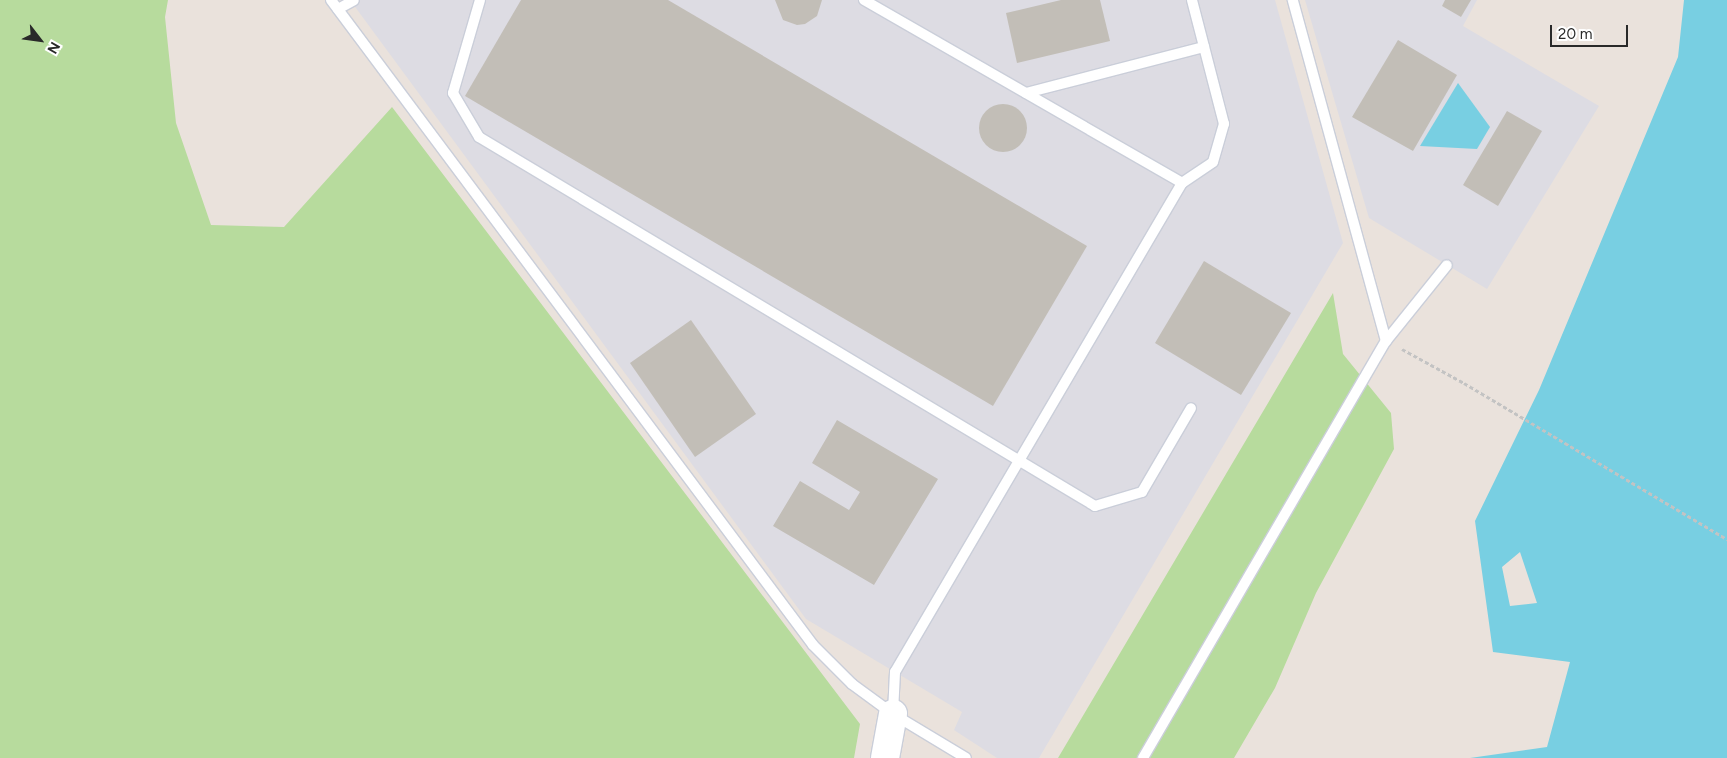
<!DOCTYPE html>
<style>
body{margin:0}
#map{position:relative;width:1727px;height:758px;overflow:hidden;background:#eae2dc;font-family:Figtree,sans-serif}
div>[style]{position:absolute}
.industrial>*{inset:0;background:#dddce3}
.green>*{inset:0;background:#b7db9d}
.water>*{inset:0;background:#78cfe2}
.building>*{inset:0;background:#c2beb7}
.round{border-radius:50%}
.path>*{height:3px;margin-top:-1.5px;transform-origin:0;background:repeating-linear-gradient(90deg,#c3c3c3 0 4px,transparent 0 6.5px)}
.roads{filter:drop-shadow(1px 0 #caced9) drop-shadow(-1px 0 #caced9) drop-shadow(0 1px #caced9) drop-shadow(0 -1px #caced9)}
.lane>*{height:10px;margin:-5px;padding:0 5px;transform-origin:5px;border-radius:5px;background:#fff}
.secondary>*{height:28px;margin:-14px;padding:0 14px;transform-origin:14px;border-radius:14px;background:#fff}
span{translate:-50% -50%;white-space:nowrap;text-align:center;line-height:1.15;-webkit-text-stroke:5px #fff;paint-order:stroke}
.north{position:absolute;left:15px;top:15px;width:50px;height:50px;-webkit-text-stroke:4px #fff;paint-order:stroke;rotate:120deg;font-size:14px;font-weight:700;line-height:20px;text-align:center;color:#292929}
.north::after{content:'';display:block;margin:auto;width:18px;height:22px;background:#292929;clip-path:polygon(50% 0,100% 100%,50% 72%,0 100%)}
.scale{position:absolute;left:1550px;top:25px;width:78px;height:22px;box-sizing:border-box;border:2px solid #292929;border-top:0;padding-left:6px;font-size:15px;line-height:18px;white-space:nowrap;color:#292929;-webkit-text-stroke:4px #fff;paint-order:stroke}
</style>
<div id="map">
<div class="industrial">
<div style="clip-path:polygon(350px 0,1275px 0,1343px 243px,1039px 758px,997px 758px,954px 730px,962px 712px,806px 619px)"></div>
<div style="clip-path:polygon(1305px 0,1477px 0,1463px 26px,1599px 106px,1487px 289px,1369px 218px)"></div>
</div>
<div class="green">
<div style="clip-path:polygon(0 0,168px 0,165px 17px,176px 123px,211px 225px,284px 227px,392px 107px,860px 724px,854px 758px,0 758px)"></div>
<div style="clip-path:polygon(1333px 293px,1343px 354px,1391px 413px,1394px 449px,1316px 593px,1275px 688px,1234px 758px,1058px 758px)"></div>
</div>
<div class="water">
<div style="clip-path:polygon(evenodd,1684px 0,1727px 0,1727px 758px,1470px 758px,1547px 747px,1570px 662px,1493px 652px,1475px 521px,1539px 390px,1678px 57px,1684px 0,1520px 552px,1537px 603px,1510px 606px,1502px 567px,1520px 552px)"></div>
<div style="clip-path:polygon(1458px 83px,1490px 127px,1477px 149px,1420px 146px)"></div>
</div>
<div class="building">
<div style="clip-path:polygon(521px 0,668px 0,1087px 246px,993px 406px,465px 96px)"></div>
<div style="clip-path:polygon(775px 0,822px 0,817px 16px,805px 24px,797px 25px,783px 20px)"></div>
<div style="clip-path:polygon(1061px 0,1100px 0,1110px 41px,1017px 63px,1006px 13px)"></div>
<div style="clip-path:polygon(1445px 0,1471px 0,1461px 17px,1442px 6px)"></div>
<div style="clip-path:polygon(1398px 40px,1457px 75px,1413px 151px,1352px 117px)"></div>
<div class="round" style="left:979px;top:104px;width:48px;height:48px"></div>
<div style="clip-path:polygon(1507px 111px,1542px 131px,1498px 206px,1463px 185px)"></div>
<div style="clip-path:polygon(1204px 261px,1291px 313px,1241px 395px,1155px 343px)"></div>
<div style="clip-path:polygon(691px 320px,756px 414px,695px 457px,630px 363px)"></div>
<div style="clip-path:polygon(837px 420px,938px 479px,874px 585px,773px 526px,800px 481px,849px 510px,860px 492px,812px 463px)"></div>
</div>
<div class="path">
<div style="left:1402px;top:349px;width:71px;rotate:28.7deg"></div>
<div style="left:1464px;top:383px;width:306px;rotate:30.7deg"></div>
</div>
<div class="roads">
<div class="lane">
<div style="left:331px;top:0;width:805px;rotate:53.23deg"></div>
<div style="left:813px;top:645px;width:55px;rotate:45deg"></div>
<div style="left:852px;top:684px;width:51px;rotate:36.2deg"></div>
<div style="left:893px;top:714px;width:85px;rotate:31.1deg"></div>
<div style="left:480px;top:0;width:97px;rotate:106.2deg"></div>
<div style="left:453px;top:93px;width:51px;rotate:59.4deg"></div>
<div style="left:479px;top:137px;width:718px;rotate:30.92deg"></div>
<div style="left:1095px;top:506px;width:49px;rotate:-16.6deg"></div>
<div style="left:1142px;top:492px;width:97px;rotate:-59.7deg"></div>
<div style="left:864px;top:0;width:367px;rotate:29.9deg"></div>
<div style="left:1182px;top:183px;width:567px;rotate:120.41deg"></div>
<div style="left:895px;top:672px;width:41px;rotate:92.8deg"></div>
<div style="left:338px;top:9px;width:18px;rotate:-29deg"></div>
<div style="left:1026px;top:93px;width:184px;rotate:-14.5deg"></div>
<div style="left:1182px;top:183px;width:37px;rotate:-34deg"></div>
<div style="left:1213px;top:162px;width:40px;rotate:-74deg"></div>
<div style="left:1224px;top:124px;width:128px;rotate:-104.5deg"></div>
<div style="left:1386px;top:341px;width:97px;rotate:-51.2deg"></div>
<div style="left:1143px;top:758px;width:483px;rotate:-59.8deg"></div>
<div style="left:1386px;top:341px;width:353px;rotate:-105.3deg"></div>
</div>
<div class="secondary">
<div style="left:885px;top:758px;width:45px;rotate:-79.7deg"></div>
</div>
</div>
<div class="north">N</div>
<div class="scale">20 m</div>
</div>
